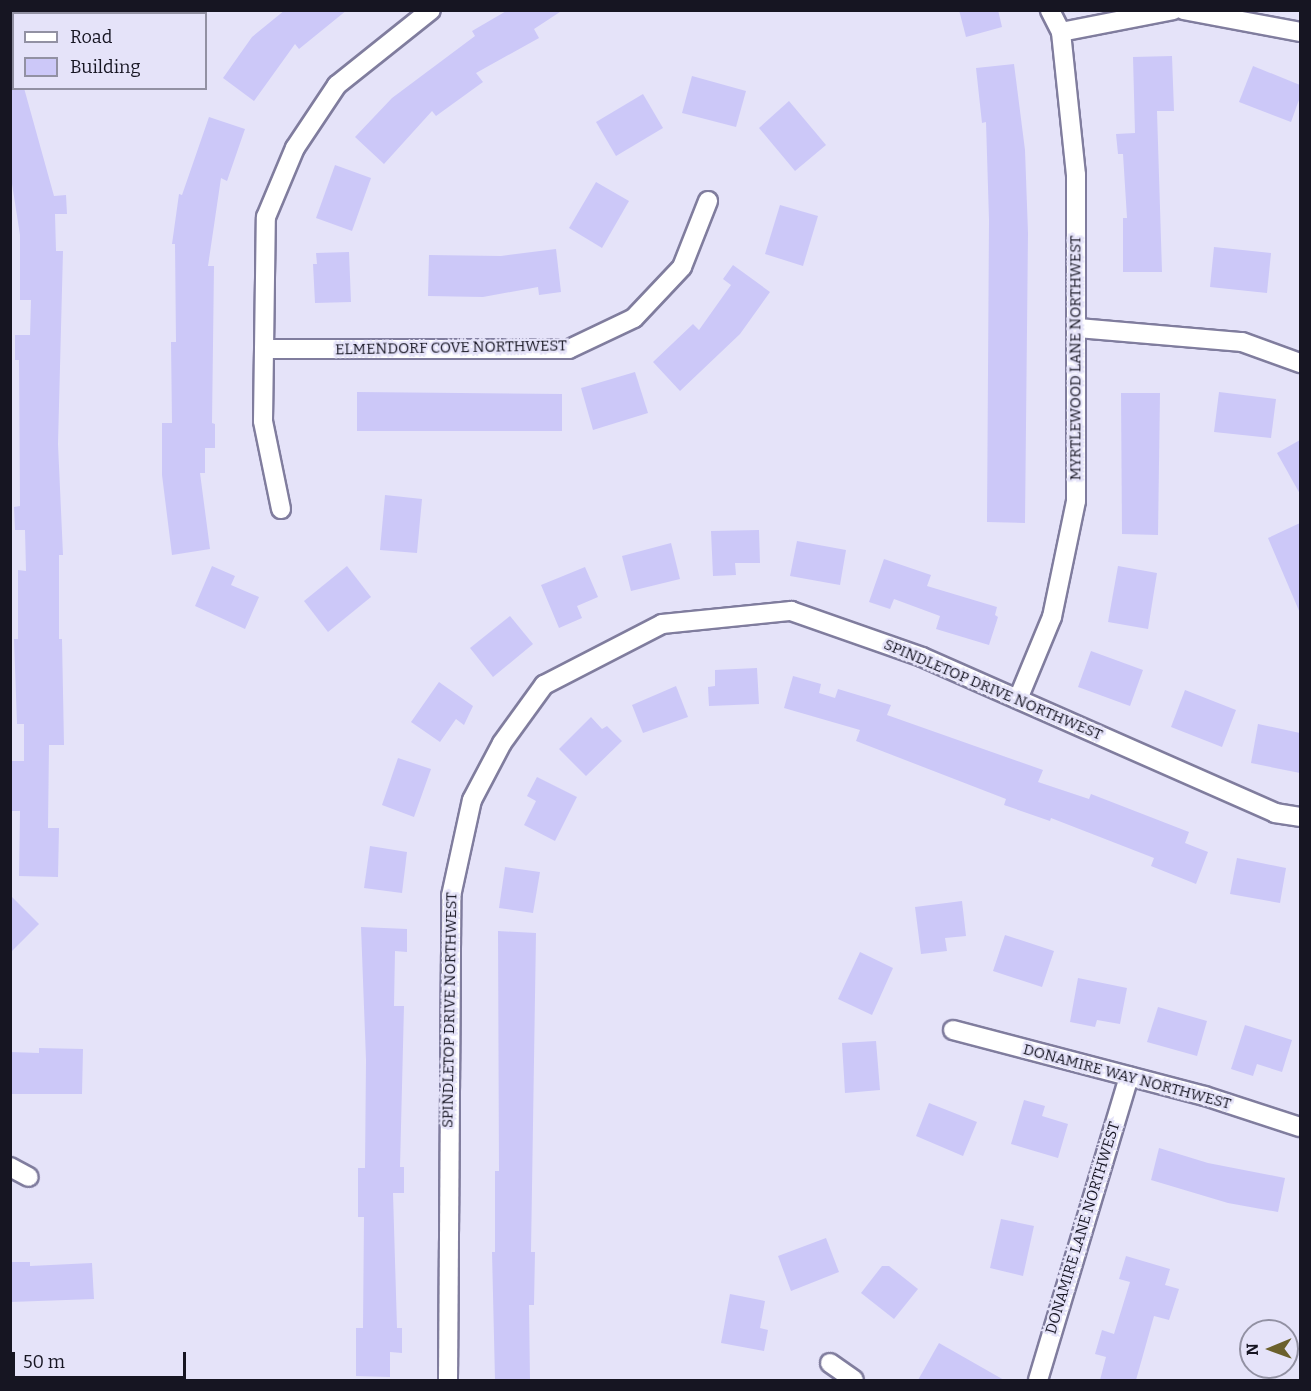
<!DOCTYPE html>
<style>
body{margin:0}
#map{position:relative;width:1311px;height:1391px;overflow:hidden;background:#e5e3f9;font-family:Bitter,serif}
div>[style]{position:absolute}
.building>*{inset:0;background:#ccc8f8}
.roads{filter:drop-shadow(2px 0 #807d9e) drop-shadow(-2px 0 #807d9e) drop-shadow(0 2px #807d9e) drop-shadow(0 -2px #807d9e)}
.street>*{height:18px;margin:-9px;padding:0 9px;transform-origin:9px;border-radius:9px;background:#fff}
span{translate:-50% -50%;white-space:nowrap;text-align:center;line-height:1.15;-webkit-text-stroke:4.5px #e5e3f9;paint-order:stroke}
.street-label{font-size:15px;color:#161522}
.frame{position:absolute;inset:0;border:12px solid #161522;pointer-events:none}
.legend{position:absolute;left:12px;top:12px;width:195px;height:78px;box-sizing:border-box;background:#e5e3f9;border:2px solid #9291a3;margin:0;padding:8px 10px;list-style:none;font-size:18px;color:#161522}
.legend li{display:flex;align-items:center;gap:12px;height:30px}
.legend b{width:30px;border:2px solid #9291a3}
.north{position:absolute;left:1239px;top:1319px;width:60px;height:60px;box-sizing:border-box;background:#e5e3f9;border:2px solid #9291a3;border-radius:50%;rotate:269deg;font-size:16px;font-weight:700;line-height:24px;text-align:center;color:#161522}
.north::after{content:'';display:block;margin:auto;width:21px;height:27px;background:#6b602c;clip-path:polygon(50% 0,100% 100%,50% 72%,0 100%)}
.scale{position:absolute;left:12px;top:1352px;width:174px;height:27px;box-sizing:border-box;border:3px solid #161522;border-top:0;padding-left:8px;font-size:18px;line-height:21px;white-space:nowrap;color:#161522;-webkit-text-stroke:4px #e5e3f9;paint-order:stroke}
</style>
<div id="map">
<div class="building">
<div style="clip-path:polygon(285px 10px,347px 10px,299px 49px,295px 44px,254px 101px,223px 78px,252px 37px)"></div>
<div style="clip-path:polygon(508px 10px,563px 10px,534px 29px,539px 38px,476px 73px,483px 82px,436px 116px,432px 111px,384px 164px,355px 137px,392px 98px,475px 36px,472px 31px)"></div>
<div style="clip-path:polygon(959px 10px,998px 10px,1002px 27px,966px 37px)"></div>
<div style="clip-path:polygon(1172px 56px,1174px 111px,1157px 111px,1162px 272px,1123px 272px,1123px 218px,1127px 218px,1123px 154px,1118px 154px,1116px 134px,1135px 133px,1133px 57px)"></div>
<div style="clip-path:polygon(10px 60px,14px 60px,14px 88px,24px 88px,54px 196px,66px 195px,67px 214px,55px 214px,56px 251px,63px 251px,58px 444px,63px 555px,59px 555px,59px 639px,62px 639px,64px 745px,49px 745px,48px 828px,59px 828px,58px 877px,19px 876px,20px 811px,11px 811px,11px 761px,24px 761px,24px 724px,17px 724px,14px 639px,18px 639px,18px 570px,26px 571px,25px 530px,15px 530px,14px 507px,20px 506px,19px 360px,15px 360px,15px 335px,30px 335px,31px 300px,20px 300px,20px 235px,10px 171px)"></div>
<div style="clip-path:polygon(1014px 64px,1025px 150px,1028px 233px,1025px 523px,987px 522px,989px 220px,986px 122px,982px 123px,976px 68px)"></div>
<div style="clip-path:polygon(1253px 66px,1300px 85px,1300px 97px,1291px 122px,1239px 102px)"></div>
<div style="clip-path:polygon(692px 76px,746px 91px,736px 127px,682px 113px)"></div>
<div style="clip-path:polygon(643px 94px,663px 128px,616px 156px,596px 122px)"></div>
<div style="clip-path:polygon(789px 101px,826px 145px,795px 171px,759px 128px)"></div>
<div style="clip-path:polygon(209px 117px,245px 129px,227px 181px,221px 178px,208px 266px,214px 266px,212px 423px,215px 424px,215px 448px,205px 448px,205px 473px,200px 473px,210px 549px,172px 555px,162px 475px,162px 423px,172px 423px,171px 342px,176px 342px,175px 244px,172px 244px,179px 194px,182px 195px)"></div>
<div style="clip-path:polygon(335px 165px,371px 178px,352px 231px,316px 218px)"></div>
<div style="clip-path:polygon(596px 182px,629px 201px,602px 248px,569px 228px)"></div>
<div style="clip-path:polygon(780px 205px,818px 216px,803px 266px,765px 254px)"></div>
<div style="clip-path:polygon(1214px 247px,1271px 253px,1267px 293px,1210px 287px)"></div>
<div style="clip-path:polygon(556px 249px,561px 292px,539px 295px,538px 287px,483px 297px,428px 296px,429px 255px,501px 256px)"></div>
<div style="clip-path:polygon(349px 252px,351px 302px,315px 303px,313px 264px,317px 264px,316px 253px)"></div>
<div style="clip-path:polygon(733px 265px,770px 292px,740px 334px,680px 391px,653px 362px,693px 324px,699px 330px,731px 285px,723px 279px)"></div>
<div style="clip-path:polygon(635px 372px,648px 413px,593px 430px,581px 388px)"></div>
<div style="clip-path:polygon(357px 392px,562px 394px,562px 431px,357px 431px)"></div>
<div style="clip-path:polygon(1219px 392px,1276px 399px,1271px 438px,1214px 432px)"></div>
<div style="clip-path:polygon(1121px 393px,1160px 393px,1158px 535px,1122px 534px)"></div>
<div style="clip-path:polygon(1300px 440px,1300px 494px,1277px 453px)"></div>
<div style="clip-path:polygon(385px 495px,422px 499px,417px 553px,380px 550px)"></div>
<div style="clip-path:polygon(1300px 523px,1300px 613px,1268px 538px)"></div>
<div style="clip-path:polygon(759px 530px,760px 563px,735px 563px,736px 575px,713px 576px,711px 531px)"></div>
<div style="clip-path:polygon(797px 541px,846px 550px,840px 585px,790px 576px)"></div>
<div style="clip-path:polygon(671px 543px,680px 579px,631px 591px,622px 556px)"></div>
<div style="clip-path:polygon(884px 559px,931px 575px,927px 586px,997px 607px,995px 615px,998px 617px,989px 645px,936px 629px,940px 616px,894px 599px,890px 609px,869px 602px)"></div>
<div style="clip-path:polygon(212px 566px,235px 576px,231px 585px,259px 597px,245px 629px,195px 606px)"></div>
<div style="clip-path:polygon(347px 566px,371px 597px,328px 632px,304px 601px)"></div>
<div style="clip-path:polygon(1118px 566px,1157px 573px,1148px 629px,1108px 622px)"></div>
<div style="clip-path:polygon(585px 567px,598px 597px,577px 606px,582px 618px,559px 628px,541px 585px)"></div>
<div style="clip-path:polygon(510px 616px,533px 644px,493px 677px,470px 648px)"></div>
<div style="clip-path:polygon(1091px 651px,1143px 670px,1130px 706px,1078px 687px)"></div>
<div style="clip-path:polygon(757px 668px,759px 704px,709px 706px,708px 687px,715px 686px,715px 670px)"></div>
<div style="clip-path:polygon(793px 676px,821px 684px,819px 693px,835px 698px,838px 689px,891px 705px,887px 715px,1043px 770px,1038px 782px,1089px 799px,1091px 794px,1189px 832px,1185px 843px,1208px 852px,1196px 884px,1151px 866px,1154px 858px,1051px 818px,1050px 821px,1004px 805px,1006px 799px,856px 741px,860px 730px,784px 708px)"></div>
<div style="clip-path:polygon(439px 682px,473px 706px,464px 725px,456px 719px,440px 742px,411px 722px)"></div>
<div style="clip-path:polygon(676px 686px,688px 717px,643px 733px,632px 705px)"></div>
<div style="clip-path:polygon(1185px 690px,1236px 710px,1222px 747px,1171px 727px)"></div>
<div style="clip-path:polygon(591px 717px,602px 729px,607px 726px,622px 741px,586px 776px,559px 749px)"></div>
<div style="clip-path:polygon(1258px 724px,1300px 733px,1300px 773px,1251px 763px)"></div>
<div style="clip-path:polygon(398px 758px,431px 769px,414px 817px,382px 805px)"></div>
<div style="clip-path:polygon(537px 777px,577px 797px,555px 841px,524px 825px,536px 801px,527px 796px)"></div>
<div style="clip-path:polygon(370px 846px,407px 852px,402px 893px,364px 888px)"></div>
<div style="clip-path:polygon(1237px 858px,1286px 868px,1280px 903px,1230px 894px)"></div>
<div style="clip-path:polygon(505px 867px,540px 872px,533px 913px,499px 908px)"></div>
<div style="clip-path:polygon(10px 895px,39px 924px,10px 953px)"></div>
<div style="clip-path:polygon(962px 901px,966px 936px,945px 938px,947px 951px,921px 954px,915px 907px)"></div>
<div style="clip-path:polygon(361px 927px,407px 929px,407px 952px,395px 951px,394px 1006px,404px 1006px,400px 1167px,404px 1167px,404px 1193px,393px 1193px,397px 1328px,402px 1328px,402px 1353px,390px 1352px,390px 1377px,356px 1376px,356px 1328px,363px 1328px,364px 1217px,358px 1217px,358px 1168px,365px 1168px,366px 1060px)"></div>
<div style="clip-path:polygon(498px 931px,536px 933px,531px 1252px,535px 1252px,534px 1305px,529px 1305px,530px 1380px,495px 1380px,492px 1252px,495px 1252px,495px 1171px,499px 1171px)"></div>
<div style="clip-path:polygon(1005px 935px,1054px 951px,1042px 987px,993px 971px)"></div>
<div style="clip-path:polygon(860px 952px,893px 968px,872px 1015px,838px 999px)"></div>
<div style="clip-path:polygon(1078px 978px,1127px 988px,1120px 1024px,1097px 1020px,1095px 1027px,1070px 1022px)"></div>
<div style="clip-path:polygon(1158px 1007px,1207px 1021px,1197px 1056px,1147px 1042px)"></div>
<div style="clip-path:polygon(1245px 1025px,1292px 1040px,1282px 1072px,1257px 1064px,1253px 1076px,1231px 1069px)"></div>
<div style="clip-path:polygon(876px 1041px,880px 1090px,845px 1093px,842px 1043px)"></div>
<div style="clip-path:polygon(39px 1048px,83px 1049px,82px 1094px,10px 1094px,10px 1052px,39px 1053px)"></div>
<div style="clip-path:polygon(1024px 1100px,1045px 1106px,1042px 1116px,1068px 1124px,1058px 1158px,1011px 1144px)"></div>
<div style="clip-path:polygon(929px 1103px,977px 1122px,963px 1156px,916px 1136px)"></div>
<div style="clip-path:polygon(1159px 1148px,1208px 1163px,1285px 1178px,1278px 1212px,1228px 1203px,1151px 1180px)"></div>
<div style="clip-path:polygon(1001px 1219px,1034px 1226px,1023px 1276px,990px 1268px)"></div>
<div style="clip-path:polygon(826px 1238px,839px 1272px,791px 1291px,778px 1256px)"></div>
<div style="clip-path:polygon(1126px 1256px,1170px 1269px,1165px 1285px,1179px 1289px,1169px 1320px,1154px 1316px,1136px 1380px,1100px 1380px,1106px 1357px,1095px 1354px,1102px 1330px,1114px 1334px,1130px 1282px,1119px 1279px)"></div>
<div style="clip-path:polygon(10px 1262px,30px 1262px,30px 1266px,92px 1263px,94px 1299px,10px 1302px)"></div>
<div style="clip-path:polygon(882px 1266px,889px 1266px,918px 1289px,894px 1319px,861px 1293px)"></div>
<div style="clip-path:polygon(730px 1294px,765px 1301px,760px 1328px,768px 1330px,764px 1351px,721px 1343px)"></div>
<div style="clip-path:polygon(939px 1343px,1004px 1380px,918px 1380px)"></div>
</div>
<div class="roads">
<div class="street">
<div style="left:1183px;top:10px;width:119px;rotate:10.6deg"></div>
<div style="left:1061px;top:32px;width:114px;rotate:-11.1deg"></div>
<div style="left:1078px;top:328px;width:165px;rotate:4.9deg"></div>
<div style="left:1242px;top:342px;width:62px;rotate:19.9deg"></div>
<div style="left:264px;top:349px;width:305px"></div>
<div style="left:569px;top:349px;width:72px;rotate:-25.5deg"></div>
<div style="left:634px;top:318px;width:70px;rotate:-46.7deg"></div>
<div style="left:682px;top:267px;width:71px;rotate:-68.5deg"></div>
<div style="left:281px;top:509px;width:90px;rotate:-101.6deg"></div>
<div style="left:263px;top:421px;width:204px;rotate:-89.2deg"></div>
<div style="left:266px;top:217px;width:75px;rotate:-67.2deg"></div>
<div style="left:295px;top:148px;width:76px;rotate:-56.3deg"></div>
<div style="left:337px;top:85px;width:120px;rotate:-38.6deg"></div>
<div style="left:1018px;top:699px;width:89px;rotate:-67.5deg"></div>
<div style="left:1052px;top:617px;width:118px;rotate:-78.3deg"></div>
<div style="left:1076px;top:501px;width:326px;rotate:-90deg"></div>
<div style="left:1076px;top:175px;width:144px;rotate:-96deg"></div>
<div style="left:1061px;top:32px;width:25px;rotate:-117deg"></div>
<div style="left:953px;top:1030px;width:260px;rotate:14.7deg"></div>
<div style="left:1205px;top:1096px;width:100px;rotate:18.1deg"></div>
<div style="left:10px;top:1167px;width:21px;rotate:28deg"></div>
<div style="left:830px;top:1363px;width:29px;rotate:35deg"></div>
<div style="left:448px;top:1380px;width:484px;rotate:-89.6deg"></div>
<div style="left:451px;top:896px;width:98px;rotate:-77.7deg"></div>
<div style="left:472px;top:800px;width:64px;rotate:-62.2deg"></div>
<div style="left:502px;top:743px;width:72px;rotate:-54.1deg"></div>
<div style="left:544px;top:685px;width:133px;rotate:-27.3deg"></div>
<div style="left:662px;top:624px;width:130px;rotate:-5.8deg"></div>
<div style="left:791px;top:611px;width:139px;rotate:19.3deg"></div>
<div style="left:922px;top:657px;width:386px;rotate:23.8deg"></div>
<div style="left:1275px;top:813px;width:25px;rotate:9deg"></div>
<div style="left:1038px;top:1380px;width:317px;rotate:-73.3deg"></div>
</div>
</div>
<div class="street-label">
<span style="left:451px;top:348px;rotate:-1deg">ELMENDORF COVE NORTHWEST</span>
<span style="left:1076px;top:358px;rotate:-90deg">MYRTLEWOOD LANE NORTHWEST</span>
<span style="left:993px;top:690px;rotate:23deg">SPINDLETOP DRIVE NORTHWEST</span>
<span style="left:450px;top:1010px;rotate:-89deg">SPINDLETOP DRIVE NORTHWEST</span>
<span style="left:1127px;top:1077px;rotate:15deg">DONAMIRE WAY NORTHWEST</span>
<span style="left:1083px;top:1228px;rotate:-73deg">DONAMIRE LANE NORTHWEST</span>
</div>
<div class="frame"></div>
<ul class="legend">
<li><b style="height:8px;background:#fff"></b>Road</li>
<li><b style="height:16px;background:#ccc8f8"></b>Building</li>
</ul>
<div class="north">N</div>
<div class="scale">50 m</div>
</div>
